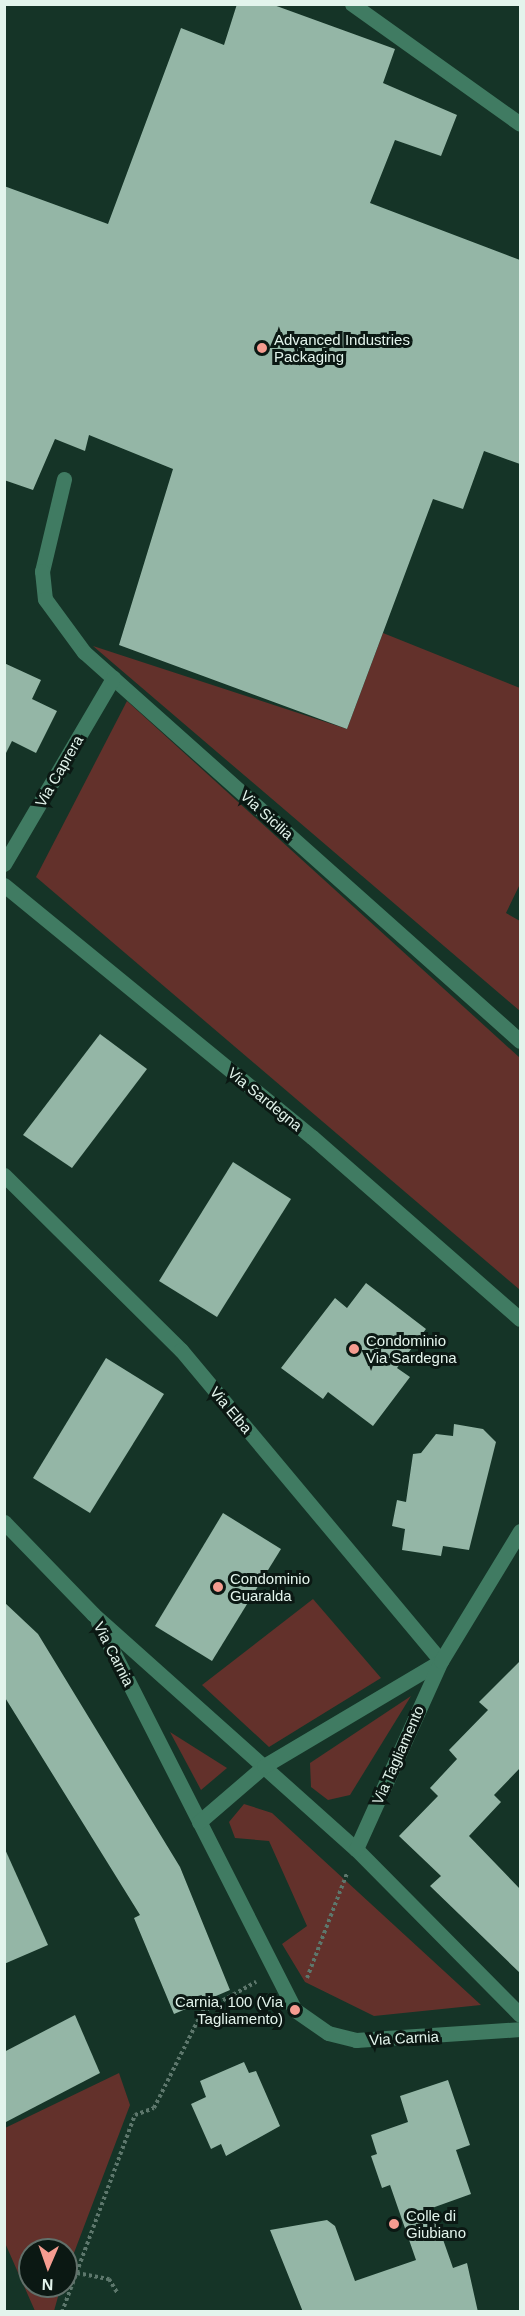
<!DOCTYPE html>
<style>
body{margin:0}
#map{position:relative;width:525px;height:2316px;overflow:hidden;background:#153427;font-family:Arial,sans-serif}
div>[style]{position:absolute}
.green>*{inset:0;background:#63312b}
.building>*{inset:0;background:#94b6a6}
.path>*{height:4px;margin-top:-2px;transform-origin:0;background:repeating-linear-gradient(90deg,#5d776c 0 3px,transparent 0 6px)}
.minor>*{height:15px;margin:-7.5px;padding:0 7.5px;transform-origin:7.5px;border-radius:7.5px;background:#407b62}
.dots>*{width:16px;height:16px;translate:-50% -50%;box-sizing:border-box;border:3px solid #0b1813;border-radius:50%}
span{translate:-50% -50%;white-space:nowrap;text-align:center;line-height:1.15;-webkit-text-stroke:6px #0b1813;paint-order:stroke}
.poi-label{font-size:15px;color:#e3f4ec}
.left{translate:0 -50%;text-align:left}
.right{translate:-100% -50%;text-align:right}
.street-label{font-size:15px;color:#e3f4ec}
.frame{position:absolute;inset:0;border:6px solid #e3f4ec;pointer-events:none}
.north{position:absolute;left:18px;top:2238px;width:60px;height:60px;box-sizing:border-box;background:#0b1813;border:2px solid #61706a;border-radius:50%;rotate:182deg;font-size:16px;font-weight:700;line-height:24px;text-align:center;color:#e3f4ec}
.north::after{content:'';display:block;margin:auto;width:21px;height:27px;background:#f59c90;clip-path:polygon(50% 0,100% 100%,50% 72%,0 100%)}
</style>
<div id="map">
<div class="green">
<div style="clip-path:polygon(383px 633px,520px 688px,520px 884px,506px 913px,520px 921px,520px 1011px,93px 646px,347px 729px)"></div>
<div style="clip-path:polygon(127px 701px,520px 1058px,520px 1290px,36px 877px)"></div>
<div style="clip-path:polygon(313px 1599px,381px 1678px,269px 1747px,202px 1685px)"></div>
<div style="clip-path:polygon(411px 1696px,350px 1795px,328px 1800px,311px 1787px,310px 1763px)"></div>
<div style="clip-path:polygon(170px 1732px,227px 1768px,201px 1790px)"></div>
<div style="clip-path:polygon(244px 1804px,272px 1813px,481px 2005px,374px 2016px,305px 1982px,282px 1944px,307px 1926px,269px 1841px,235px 1838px,229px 1822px)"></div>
<div style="clip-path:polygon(119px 2073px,130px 2105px,66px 2274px,66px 2250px,30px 2250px,30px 2286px,61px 2286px,54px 2311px,35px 2311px,5px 2243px,5px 2128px)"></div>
</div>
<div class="building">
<div style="clip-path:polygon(237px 4px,271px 4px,395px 49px,383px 83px,457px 115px,441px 156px,395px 140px,370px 203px,520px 260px,520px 464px,484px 451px,463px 509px,433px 499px,347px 729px,119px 645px,173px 469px,89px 435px,85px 451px,55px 439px,33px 490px,4px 480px,4px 186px,108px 224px,181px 28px,224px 45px)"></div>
<div style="clip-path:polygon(4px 663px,41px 680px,32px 699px,57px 711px,36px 753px,12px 741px,4px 757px)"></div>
<div style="clip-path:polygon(100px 1034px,147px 1069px,72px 1168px,23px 1135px)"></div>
<div style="clip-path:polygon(233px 1162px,291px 1199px,217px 1317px,159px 1281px)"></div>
<div style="clip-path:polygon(366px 1283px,426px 1329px,397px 1368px,410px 1377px,373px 1426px,328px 1392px,323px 1399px,281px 1368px,335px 1298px,347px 1308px)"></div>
<div style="clip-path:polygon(106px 1358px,164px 1394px,90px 1513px,33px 1478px)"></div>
<div style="clip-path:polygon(454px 1424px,483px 1429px,496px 1442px,469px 1550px,443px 1546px,441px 1556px,402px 1550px,405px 1529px,392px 1526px,397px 1500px,406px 1502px,413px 1454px,421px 1453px,436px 1434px,453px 1436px)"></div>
<div style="clip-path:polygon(223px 1513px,281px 1549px,212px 1661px,155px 1626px)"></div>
<div style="clip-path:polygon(4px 1602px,38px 1634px,180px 1867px,230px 1990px,174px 2014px,134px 1918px,140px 1915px,4px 1696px)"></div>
<div style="clip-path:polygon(520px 1661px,520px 1768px,494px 1795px,501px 1802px,469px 1836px,520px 1889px,520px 1973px,430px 1886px,441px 1876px,399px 1836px,438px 1796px,430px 1788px,457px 1759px,449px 1750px,488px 1710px,479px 1702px)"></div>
<div style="clip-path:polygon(4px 1847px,48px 1945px,4px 1964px)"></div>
<div style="clip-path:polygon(75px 2015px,100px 2073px,4px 2123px,4px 2052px)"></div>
<div style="clip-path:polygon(244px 2062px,249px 2073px,256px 2071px,280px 2126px,226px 2156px,221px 2144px,211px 2149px,191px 2104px,206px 2097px,200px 2081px)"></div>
<div style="clip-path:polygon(448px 2080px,470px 2145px,456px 2150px,471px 2194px,432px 2208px,453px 2268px,467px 2263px,478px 2312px,303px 2312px,270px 2230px,327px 2220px,335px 2226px,355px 2281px,416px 2260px,390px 2185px,382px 2188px,371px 2156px,377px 2154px,371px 2135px,408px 2122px,400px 2096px)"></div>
</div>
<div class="path">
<div style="left:307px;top:1978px;width:112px;rotate:-69.1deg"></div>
<div style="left:77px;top:2273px;width:33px;rotate:11deg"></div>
<div style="left:109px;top:2279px;width:17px;rotate:59deg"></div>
<div style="left:62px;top:2312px;width:210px;rotate:-69.7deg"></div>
<div style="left:135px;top:2115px;width:20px;rotate:-20deg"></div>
<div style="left:154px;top:2108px;width:107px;rotate:-63.4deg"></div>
<div style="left:202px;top:2012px;width:62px;rotate:-29.1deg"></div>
</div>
<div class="minor">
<div style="left:352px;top:4px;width:206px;rotate:35.5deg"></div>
<div style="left:64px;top:479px;width:95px;rotate:103.4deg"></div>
<div style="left:42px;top:571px;width:28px;rotate:84deg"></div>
<div style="left:45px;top:599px;width:66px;rotate:53.7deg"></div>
<div style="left:84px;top:652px;width:584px;rotate:41.74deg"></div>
<div style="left:4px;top:864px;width:216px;rotate:-59.6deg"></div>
<div style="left:4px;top:885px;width:398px;rotate:39.3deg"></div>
<div style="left:312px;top:1137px;width:276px;rotate:41.2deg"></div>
<div style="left:4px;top:1175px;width:249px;rotate:44.7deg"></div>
<div style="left:181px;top:1350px;width:405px;rotate:50.1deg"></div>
<div style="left:4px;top:1522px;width:128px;rotate:45.9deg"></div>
<div style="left:93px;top:1614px;width:353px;rotate:41.8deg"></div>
<div style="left:356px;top:1849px;width:233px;rotate:45.3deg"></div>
<div style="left:98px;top:1622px;width:435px;rotate:63.1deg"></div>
<div style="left:295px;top:2010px;width:40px;rotate:34.9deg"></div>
<div style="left:328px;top:2033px;width:29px;rotate:14deg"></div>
<div style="left:356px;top:2040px;width:164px;rotate:-3.8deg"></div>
<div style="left:199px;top:1822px;width:86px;rotate:-40.7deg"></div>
<div style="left:264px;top:1766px;width:206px;rotate:-30.7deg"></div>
<div style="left:356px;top:1849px;width:206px;rotate:-65.7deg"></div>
<div style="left:441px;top:1661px;width:152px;rotate:-58.7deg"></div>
</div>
<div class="dots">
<div style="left:262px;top:348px;background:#f59c90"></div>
<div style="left:354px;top:1349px;background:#f59c90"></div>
<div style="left:218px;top:1587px;background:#f59c90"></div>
<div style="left:295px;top:2010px;background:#f59c90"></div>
<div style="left:394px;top:2224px;background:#f59c90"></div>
</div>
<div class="poi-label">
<span class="left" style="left:274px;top:348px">Advanced Industries<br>Packaging</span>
<span class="left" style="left:366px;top:1349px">Condominio<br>Via Sardegna</span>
<span class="left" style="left:230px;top:1587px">Condominio<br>Guaralda</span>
<span class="right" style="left:283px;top:2010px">Carnia, 100 (Via<br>Tagliamento)</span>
<span class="left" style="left:406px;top:2224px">Colle di<br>Giubiano</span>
</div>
<div class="street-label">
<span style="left:59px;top:771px;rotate:-60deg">Via Caprera</span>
<span style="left:267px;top:815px;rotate:42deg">Via Sicilia</span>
<span style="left:265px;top:1099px;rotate:39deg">Via Sardegna</span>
<span style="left:231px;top:1410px;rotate:50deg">Via Elba</span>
<span style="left:114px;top:1654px;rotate:63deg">Via Carnia</span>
<span style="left:398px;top:1755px;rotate:-66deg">Via Tagliamento</span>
<span style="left:404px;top:2038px;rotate:-3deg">Via Carnia</span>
</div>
<div class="frame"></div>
<div class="north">N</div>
</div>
